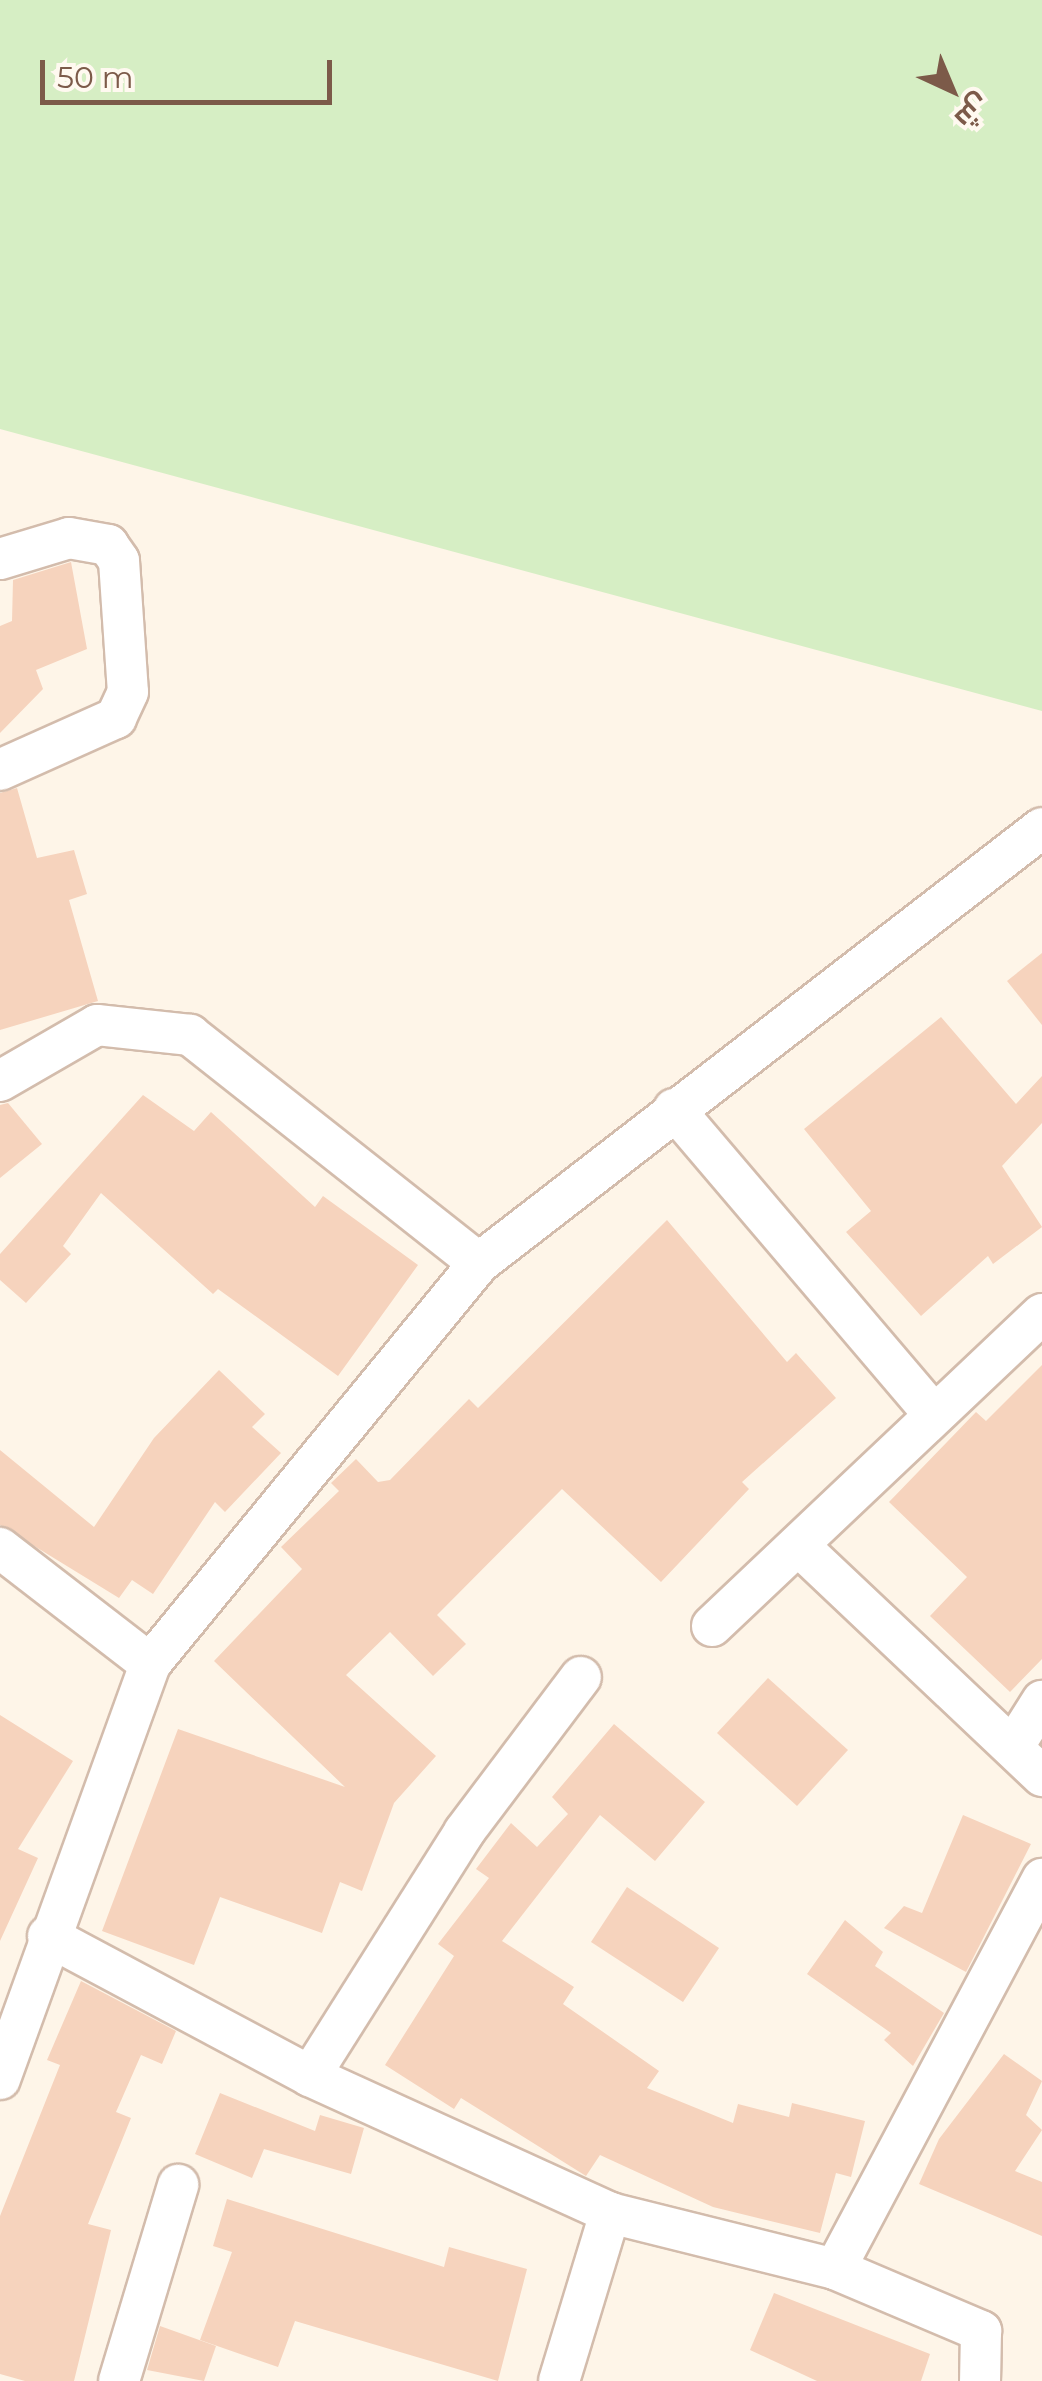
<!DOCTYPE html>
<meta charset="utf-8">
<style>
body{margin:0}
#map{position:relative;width:1042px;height:2381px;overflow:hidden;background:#fef5e8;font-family:Montserrat,Cairo,sans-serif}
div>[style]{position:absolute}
.green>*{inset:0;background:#d6eec4}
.building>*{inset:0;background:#f6d3bd}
.roads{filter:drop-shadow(2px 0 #d3bcac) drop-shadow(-2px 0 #d3bcac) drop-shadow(0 2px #d3bcac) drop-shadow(0 -2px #d3bcac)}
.minor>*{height:40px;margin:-20px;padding:0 20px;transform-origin:20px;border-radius:20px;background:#fff}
span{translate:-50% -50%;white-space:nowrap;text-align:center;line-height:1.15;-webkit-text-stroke:8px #fff9f0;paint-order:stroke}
.north{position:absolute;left:902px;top:40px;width:100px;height:100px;-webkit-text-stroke:8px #fff9f0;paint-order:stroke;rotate:136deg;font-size:28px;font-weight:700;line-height:40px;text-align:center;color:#7c5a49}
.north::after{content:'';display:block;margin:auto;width:35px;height:45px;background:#7c5a49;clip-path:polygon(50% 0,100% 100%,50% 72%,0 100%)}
.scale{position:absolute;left:40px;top:60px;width:292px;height:45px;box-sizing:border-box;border:5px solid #7c5a49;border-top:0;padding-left:12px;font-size:30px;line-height:35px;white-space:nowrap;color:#7c5a49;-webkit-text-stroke:8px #fff9f0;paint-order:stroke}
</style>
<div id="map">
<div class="green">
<div style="clip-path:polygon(0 0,1042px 0,1042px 711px,0 429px)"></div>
</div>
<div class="building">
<div style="clip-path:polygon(71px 562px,87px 649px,36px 670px,43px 689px,0 733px,0 626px,12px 621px,13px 580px)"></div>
<div style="clip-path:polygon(17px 788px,37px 858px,74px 850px,87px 894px,69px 900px,98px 1001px,0 1030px,0 793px)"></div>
<div style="clip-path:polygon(1042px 953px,1042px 1025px,1007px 981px)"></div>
<div style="clip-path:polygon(941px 1017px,1016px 1104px,1042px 1076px,1042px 1123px,1002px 1166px,1042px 1227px,993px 1264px,988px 1256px,921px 1316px,846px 1232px,871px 1211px,804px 1129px)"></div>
<div style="clip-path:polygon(143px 1095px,194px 1131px,211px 1112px,315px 1207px,323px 1196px,418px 1265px,338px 1376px,218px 1289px,213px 1294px,101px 1193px,63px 1246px,71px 1254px,26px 1303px,0 1280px,0 1254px)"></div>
<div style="clip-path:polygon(8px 1103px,42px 1144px,0 1178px,0 1105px)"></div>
<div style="clip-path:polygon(667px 1220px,787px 1362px,796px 1353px,836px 1398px,742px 1482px,749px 1489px,661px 1582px,562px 1489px,437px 1615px,466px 1644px,433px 1676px,390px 1632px,346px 1675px,436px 1756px,394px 1803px,362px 1891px,340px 1882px,322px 1933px,220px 1897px,194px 1965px,102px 1931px,178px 1729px,345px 1787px,214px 1661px,302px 1569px,281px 1547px,339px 1491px,331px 1483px,356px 1459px,378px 1482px,390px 1480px,469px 1399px,478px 1408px)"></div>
<div style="clip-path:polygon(1042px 1365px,1042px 1659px,1010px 1692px,930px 1616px,967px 1577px,889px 1502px,976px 1412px,986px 1421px)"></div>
<div style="clip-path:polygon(219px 1370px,265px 1414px,252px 1427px,281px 1453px,225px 1512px,215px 1502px,153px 1594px,132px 1580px,119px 1598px,0 1525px,0 1450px,94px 1527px,154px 1438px)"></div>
<div style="clip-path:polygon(768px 1678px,848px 1750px,797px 1806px,717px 1733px)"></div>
<div style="clip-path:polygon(0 1715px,73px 1761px,18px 1849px,38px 1858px,0 1941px)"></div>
<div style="clip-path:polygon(614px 1724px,705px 1802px,655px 1861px,600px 1815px,502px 1941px,574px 1987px,563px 2004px,659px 2071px,647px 2088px,733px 2123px,738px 2104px,789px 2117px,792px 2103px,865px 2121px,851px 2177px,836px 2173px,820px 2233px,713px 2207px,600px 2155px,586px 2176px,461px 2098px,454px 2109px,385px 2065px,454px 1956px,438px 1944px,489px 1878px,476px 1869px,511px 1823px,537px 1847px,568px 1814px,552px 1797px)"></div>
<div style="clip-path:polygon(963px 1815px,1031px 1844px,966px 1972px,884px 1928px,904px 1906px,922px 1913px)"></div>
<div style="clip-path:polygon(627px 1887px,719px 1948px,683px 2002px,591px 1942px)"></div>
<div style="clip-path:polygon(845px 1920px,883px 1952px,875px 1966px,944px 2013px,913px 2066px,884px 2040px,891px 2033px,807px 1974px)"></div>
<div style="clip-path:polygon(81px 1981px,176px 2031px,162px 2064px,141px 2055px,116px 2112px,131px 2118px,88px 2224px,111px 2230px,74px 2381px,25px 2381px,0 2374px,0 2216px,60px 2065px,47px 2060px)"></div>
<div style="clip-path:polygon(1004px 2054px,1042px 2081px,1026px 2115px,1042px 2130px,1015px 2171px,1042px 2182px,1042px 2236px,919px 2184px,939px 2139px)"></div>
<div style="clip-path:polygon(220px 2093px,315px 2131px,320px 2115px,364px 2128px,351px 2174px,264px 2149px,252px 2178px,195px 2154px)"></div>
<div style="clip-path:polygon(227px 2199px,444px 2267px,449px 2247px,527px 2269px,498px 2381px,295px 2321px,278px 2367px,200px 2340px,232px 2252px,213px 2246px)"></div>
<div style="clip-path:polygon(774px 2293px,930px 2354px,921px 2381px,817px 2381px,750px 2350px)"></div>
<div style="clip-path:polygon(160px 2326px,216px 2346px,204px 2381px,147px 2370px)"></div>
</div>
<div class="roads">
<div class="minor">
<div style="left:0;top:559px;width:72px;rotate:-16.9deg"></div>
<div style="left:69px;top:538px;width:40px;rotate:10deg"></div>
<div style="left:108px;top:545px;width:19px;rotate:55deg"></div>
<div style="left:119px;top:561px;width:131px;rotate:86.1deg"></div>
<div style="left:128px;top:692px;width:29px;rotate:115deg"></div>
<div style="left:116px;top:718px;width:127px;rotate:155.9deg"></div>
<div style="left:0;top:1081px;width:112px;rotate:-30deg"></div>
<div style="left:97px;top:1025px;width:94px;rotate:6.1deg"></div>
<div style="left:190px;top:1035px;width:368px;rotate:38.3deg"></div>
<div style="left:674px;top:1109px;width:401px;rotate:49.6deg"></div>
<div style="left:799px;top:1546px;width:335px;rotate:43.4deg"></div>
<div style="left:0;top:1548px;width:190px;rotate:37.7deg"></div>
<div style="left:712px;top:1626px;width:454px;rotate:-43.4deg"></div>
<div style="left:1015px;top:1744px;width:51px;rotate:-57.9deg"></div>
<div style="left:48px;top:1936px;width:297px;rotate:28.1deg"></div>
<div style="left:310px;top:2076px;width:330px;rotate:24.5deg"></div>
<div style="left:610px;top:2213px;width:232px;rotate:14deg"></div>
<div style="left:835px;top:2269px;width:159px;rotate:23deg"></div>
<div style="left:981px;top:2331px;width:50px;rotate:91.1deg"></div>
<div style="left:310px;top:2076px;width:289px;rotate:-57.7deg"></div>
<div style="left:464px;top:1832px;width:194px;rotate:-53deg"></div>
<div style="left:0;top:2079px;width:441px;rotate:-70.1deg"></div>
<div style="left:150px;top:1664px;width:519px;rotate:-50.63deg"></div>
<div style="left:479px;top:1263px;width:711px;rotate:-37.69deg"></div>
<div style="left:835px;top:2269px;width:442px;rotate:-62deg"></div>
<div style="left:119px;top:2381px;width:205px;rotate:-73.2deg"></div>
<div style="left:559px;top:2381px;width:176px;rotate:-73.1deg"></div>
</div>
</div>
<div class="north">ش</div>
<div class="scale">50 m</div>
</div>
